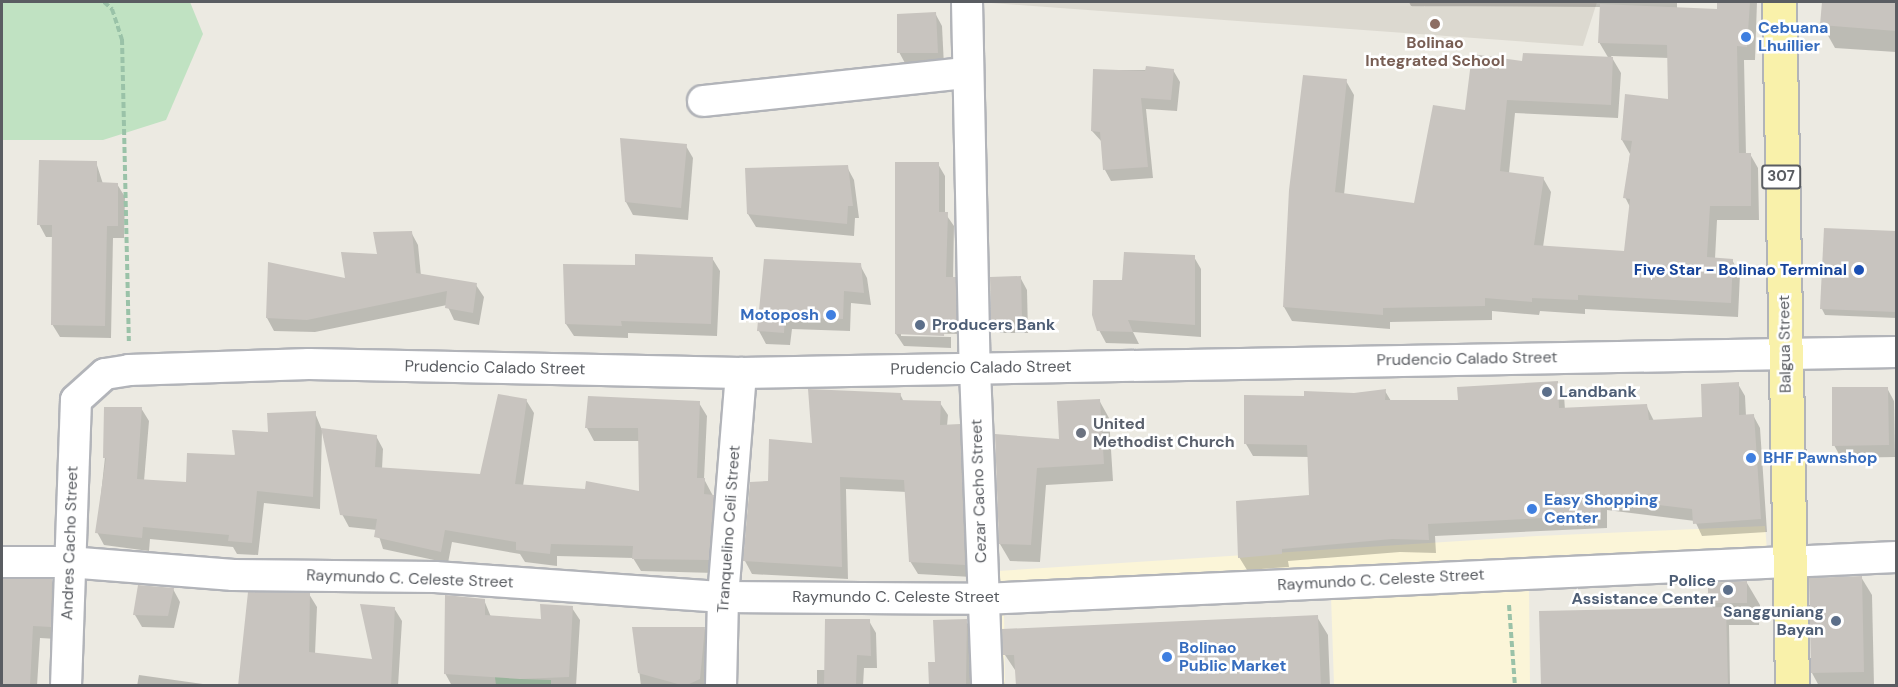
<!DOCTYPE html>
<style>
body{margin:0}
#map{position:relative;width:1898px;height:687px;overflow:hidden;background:#eceae2;font-family:"DM Sans",sans-serif}
div>[style]{position:absolute}
.commercial>*{inset:0;background:#fbf5d8}
.education>*{inset:0;background:#dcd9d0}
.green>*{inset:0;background:#c0e2c2}
.shadow>*{inset:0;background:#0003}
.building>*{inset:0;background:#c8c4bf}
.path>*{height:4px;margin-top:-2px;transform-origin:0;background:repeating-linear-gradient(90deg,#9ac2a8 0 6px,transparent 0 9px)}
.roads{filter:drop-shadow(2px 0 #b2b4b9) drop-shadow(-2px 0 #b2b4b9) drop-shadow(0 2px #b2b4b9) drop-shadow(0 -2px #b2b4b9)}
.street>*{height:30px;margin:-15px;padding:0 15px;transform-origin:15px;border-radius:15px;background:#fff}
.primary>*{height:33px;margin:-16.5px;padding:0 16.5px;transform-origin:16.5px;border-radius:16.5px;background:#f9f1aa}
.dots>*{width:16px;height:16px;translate:-50% -50%;box-sizing:border-box;border:3px solid #fff;border-radius:50%}
span{translate:-50% -50%;white-space:nowrap;text-align:center;line-height:1.15;-webkit-text-stroke:5px #fff;paint-order:stroke}
.shield-label span{padding:2px 4px;background:#fff;border:2px solid;border-radius:4px;-webkit-text-stroke-width:0}
.shield-label{font-size:15px;color:#5a5d62;font-weight:700}
.shop-label{font-size:16px;color:#366cbe;font-weight:700}
.left{translate:0 -50%;text-align:left}
.right{translate:-100% -50%;text-align:right}
.education-label{font-size:16px;color:#785e54;font-weight:700}
.transit-label{font-size:16px;color:#164399;font-weight:700}
.service-label{font-size:16px;color:#4e5e75;font-weight:700}
.street-label{font-size:16px;color:#5a5d62}
.worship-label{font-size:16px;color:#5b616d;font-weight:700}
.frame{position:absolute;inset:0;border:3px solid #5a5d62;pointer-events:none}
</style>
<div id="map">
<div class="commercial">
<div style="clip-path:polygon(987px 385px,998px 571px,1537px 536px,1765px 526px,1767px 550px,1529px 586px,1530px 686px,1334px 685px,1331px 596px,1004px 614px,1005px 685px,979px 685px,977px 608px,743px 609px,739px 581px,848px 585px,973px 582px)"></div>
</div>
<div class="education">
<div style="clip-path:polygon(978px 2px,1597px 2px,1583px 46px)"></div>
</div>
<div class="green">
<div style="clip-path:polygon(2px 2px,190px 2px,203px 34px,166px 120px,103px 140px,2px 140px)"></div>
<div style="clip-path:polygon(491px 648px,521px 679px,551px 680px,551px 685px,450px 686px,496px 685px)"></div>
</div>
<div class="shadow">
<div style="clip-path:polygon(evenodd,1409px 2px,1677px 2px,1677px 9px,1718px 10px,1719px 2px,1757px 2px,1755px 60px,1744px 60px,1746px 155px,1750px 154px,1758px 168px,1759px 220px,1717px 220px,1715px 259px,1732px 260px,1740px 274px,1738px 317px,1585px 309px,1585px 314px,1540px 311px,1539px 315px,1492px 311px,1492px 320px,1390px 322px,1390px 329px,1292px 321px,1284px 307px,1346px 81px,1354px 95px,1344px 195px,1415px 204px,1466px 112px,1524px 62px,1609px 59px,1599px 42px,1601px 7px,1411px 6px,1409px 2px,1611px 56px,1669px 58px,1670px 100px,1622px 140px,1630px 154px,1625px 197px,1630px 207px,1626px 252px,1543px 247px,1551px 192px,1543px 178px,1509px 173px,1515px 113px,1618px 118px,1621px 73px,1611px 56px)"></div>
<div style="clip-path:polygon(1823px 2px,1896px 2px,1896px 52px,1835px 48px,1822px 25px)"></div>
<div style="clip-path:polygon(935px 13px,942px 26px,944px 66px,906px 65px,899px 52px)"></div>
<div style="clip-path:polygon(1095px 70px,1173px 70px,1180px 82px,1177px 111px,1146px 109px,1153px 178px,1111px 181px,1105px 170px,1102px 142px,1092px 131px)"></div>
<div style="clip-path:polygon(686px 146px,693px 158px,688px 220px,633px 215px,626px 202px)"></div>
<div style="clip-path:polygon(96px 162px,103px 184px,117px 184px,125px 197px,124px 238px,113px 238px,111px 338px,60px 337px,52px 324px,54px 237px,46px 237px,39px 224px)"></div>
<div style="clip-path:polygon(938px 164px,945px 176px,945px 213px,954px 226px,953px 279px,962px 291px,963px 334px,901px 333px,901px 336px,951px 337px,951px 348px,904px 346px,896px 334px)"></div>
<div style="clip-path:polygon(847px 167px,854px 180px,859px 218px,855px 218px,854px 236px,756px 227px,748px 214px)"></div>
<div style="clip-path:polygon(1825px 229px,1896px 233px,1896px 318px,1825px 315px,1822px 309px)"></div>
<div style="clip-path:polygon(411px 232px,418px 245px,421px 276px,476px 285px,484px 297px,479px 325px,454px 320px,447px 305px,315px 332px,274px 331px,267px 318px,270px 264px,347px 280px)"></div>
<div style="clip-path:polygon(1194px 257px,1201px 269px,1201px 337px,1133px 332px,1139px 344px,1106px 343px,1099px 330px,1123px 281px)"></div>
<div style="clip-path:polygon(712px 258px,720px 271px,717px 336px,628px 333px,628px 338px,574px 336px,566px 324px,636px 267px)"></div>
<div style="clip-path:polygon(860px 265px,867px 278px,871px 305px,851px 303px,850px 331px,792px 329px,790px 345px,766px 344px,759px 331px)"></div>
<div style="clip-path:polygon(1020px 277px,1027px 290px,1028px 333px,1000px 333px,993px 320px)"></div>
<div style="clip-path:polygon(1557px 383px,1564px 395px,1565px 410px,1646px 405px,1654px 421px,1704px 418px,1738px 384px,1745px 396px,1746px 416px,1753px 415px,1760px 428px,1767px 532px,1702px 536px,1695px 521px,1607px 510px,1607px 528px,1435px 536px,1436px 553px,1400px 552px,1288px 561px,1289px 567px,1247px 570px,1239px 557px,1311px 496px,1309px 457px,1253px 456px,1246px 444px,1306px 397px,1385px 391px,1391px 401px,1459px 401px)"></div>
<div style="clip-path:polygon(1887px 388px,1894px 401px,1895px 457px,1841px 458px,1834px 445px)"></div>
<div style="clip-path:polygon(900px 394px,904px 402px,940px 403px,948px 415px,947px 426px,959px 426px,966px 438px,972px 577px,918px 574px,910px 561px,907px 492px,846px 489px,848px 579px,752px 574px,745px 561px,770px 483px,814px 445px)"></div>
<div style="clip-path:polygon(526px 400px,534px 413px,523px 486px,640px 493px,639px 441px,594px 441px,587px 428px,699px 403px,707px 416px,704px 479px,720px 509px,715px 573px,641px 571px,633px 558px,557px 556px,557px 566px,525px 562px,520px 554px,452px 542px,448px 563px,383px 549px,377px 530px,349px 527px,342px 514px,322px 430px,320px 509px,264px 503px,258px 555px,237px 554px,233px 547px,150px 539px,149px 551px,104px 545px,97px 532px,105px 457px,141px 408px,149px 421px,144px 481px,187px 484px,270px 433px,315px 413px,322px 430px,376px 436px,383px 449px,382px 469px,481px 476px)"></div>
<div style="clip-path:polygon(1099px 400px,1109px 418px,1113px 481px,1046px 485px,1040px 562px,1010px 561px,1000px 544px,996px 436px,1061px 440px)"></div>
<div style="clip-path:polygon(1861px 577px,1872px 595px,1874px 686px,1819px 686px,1812px 673px)"></div>
<div style="clip-path:polygon(2px 581px,52px 581px,59px 593px,57px 639px,40px 638px,37px 686px,2px 686px)"></div>
<div style="clip-path:polygon(1747px 583px,1760px 605px,1759px 625px,1729px 625px,1730px 686px,1543px 686px,1713px 608px,1710px 602px)"></div>
<div style="clip-path:polygon(173px 589px,180px 602px,174px 628px,142px 627px,135px 615px)"></div>
<div style="clip-path:polygon(309px 594px,317px 607px,315px 654px,374px 660px,394px 608px,402px 621px,398px 686px,240px 686px)"></div>
<div style="clip-path:polygon(484px 600px,491px 617px,542px 621px,572px 608px,580px 620px,576px 686px,452px 686px,445px 673px)"></div>
<div style="clip-path:polygon(1317px 617px,1328px 635px,1330px 686px,1017px 686px,1017px 673px,1005px 655px)"></div>
<div style="clip-path:polygon(869px 621px,876px 633px,877px 668px,864px 668px,863px 686px,817px 686px,817px 670px,826px 670px)"></div>
<div style="clip-path:polygon(966px 621px,974px 633px,974px 686px,930px 686px,936px 663px)"></div>
<div style="clip-path:polygon(634px 628px,704px 628px,711px 641px,707px 686px,641px 686px)"></div>
<div style="clip-path:polygon(139px 675px,217px 686px,137px 686px)"></div>
</div>
<div class="building">
<div style="clip-path:polygon(1717px 2px,1750px 2px,1747px 47px,1737px 46px,1739px 153px,1751px 153px,1751px 206px,1710px 206px,1707px 257px,1733px 259px,1731px 303px,1578px 295px,1578px 300px,1532px 298px,1532px 302px,1485px 298px,1485px 306px,1383px 308px,1383px 315px,1283px 307px,1289px 190px,1303px 75px,1347px 79px,1335px 192px,1414px 203px,1433px 105px,1465px 110px,1472px 54px,1522px 61px,1523px 53px,1613px 57px,1611px 105px,1507px 100px,1500px 171px,1544px 177px,1534px 245px,1624px 251px,1630px 199px,1623px 198px,1632px 141px,1621px 140px,1625px 94px,1668px 99px,1667px 45px,1598px 43px,1600px 4px,1717px 9px)"></div>
<div style="clip-path:polygon(1822px 2px,1896px 2px,1896px 31px,1820px 25px)"></div>
<div style="clip-path:polygon(936px 12px,938px 53px,897px 53px,897px 14px)"></div>
<div style="clip-path:polygon(1146px 66px,1174px 69px,1171px 100px,1141px 98px,1148px 167px,1103px 170px,1100px 132px,1091px 131px,1093px 69px,1145px 71px)"></div>
<div style="clip-path:polygon(620px 138px,687px 144px,681px 208px,625px 202px)"></div>
<div style="clip-path:polygon(39px 160px,97px 161px,97px 182px,118px 183px,118px 226px,107px 226px,105px 326px,51px 325px,52px 225px,37px 225px)"></div>
<div style="clip-path:polygon(895px 162px,939px 162px,939px 212px,948px 212px,946px 277px,956px 277px,957px 322px,945px 322px,944px 336px,895px 334px)"></div>
<div style="clip-path:polygon(848px 165px,853px 206px,848px 206px,847px 224px,747px 214px,745px 168px)"></div>
<div style="clip-path:polygon(1824px 228px,1896px 231px,1896px 312px,1820px 309px)"></div>
<div style="clip-path:polygon(412px 231px,416px 273px,477px 283px,473px 313px,445px 308px,447px 291px,307px 320px,266px 318px,268px 262px,345px 278px,341px 252px,377px 254px,373px 232px)"></div>
<div style="clip-path:polygon(1124px 252px,1195px 255px,1195px 325px,1128px 320px,1133px 332px,1097px 331px,1092px 315px,1093px 280px,1122px 280px)"></div>
<div style="clip-path:polygon(635px 254px,713px 257px,711px 324px,621px 321px,622px 326px,565px 324px,563px 264px,635px 265px)"></div>
<div style="clip-path:polygon(764px 259px,861px 263px,864px 293px,844px 291px,843px 319px,785px 317px,784px 333px,757px 331px)"></div>
<div style="clip-path:polygon(1021px 276px,1022px 320px,991px 321px,990px 277px)"></div>
<div style="clip-path:polygon(1558px 381px,1559px 408px,1647px 404px,1649px 420px,1702px 417px,1701px 384px,1739px 382px,1739px 415px,1754px 414px,1761px 519px,1693px 524px,1692px 509px,1600px 498px,1601px 515px,1428px 524px,1429px 540px,1392px 539px,1282px 549px,1282px 554px,1238px 558px,1236px 501px,1309px 495px,1307px 445px,1244px 444px,1244px 395px,1304px 396px,1304px 391px,1354px 393px,1386px 389px,1385px 400px,1458px 400px,1457px 387px)"></div>
<div style="clip-path:polygon(1832px 387px,1888px 387px,1889px 445px,1832px 446px)"></div>
<div style="clip-path:polygon(808px 389px,901px 393px,900px 400px,941px 401px,940px 425px,960px 424px,965px 565px,909px 562px,904px 480px,840px 477px,842px 567px,743px 561px,750px 482px,768px 481px,769px 439px,812px 443px)"></div>
<div style="clip-path:polygon(498px 394px,527px 399px,515px 484px,585px 489px,586px 481px,639px 491px,638px 428px,585px 428px,588px 396px,700px 401px,697px 478px,705px 478px,704px 494px,714px 495px,709px 560px,632px 559px,633px 546px,551px 544px,550px 554px,516px 550px,516px 542px,445px 530px,441px 552px,374px 537px,377px 519px,340px 515px,321px 428px,377px 435px,375px 467px,480px 474px)"></div>
<div style="clip-path:polygon(1100px 399px,1104px 464px,1037px 468px,1031px 545px,999px 544px,995px 434px,1059px 439px,1057px 401px)"></div>
<div style="clip-path:polygon(104px 407px,142px 407px,137px 479px,186px 482px,187px 453px,235px 455px,232px 430px,268px 432px,267px 413px,316px 411px,313px 497px,257px 491px,252px 543px,228px 541px,229px 535px,143px 527px,142px 538px,95px 533px,106px 458px,103px 458px)"></div>
<div style="clip-path:polygon(1862px 576px,1864px 672px,1811px 673px,1809px 578px)"></div>
<div style="clip-path:polygon(2px 579px,52px 579px,51px 627px,33px 626px,30px 686px,2px 686px)"></div>
<div style="clip-path:polygon(1747px 581px,1747px 603px,1708px 603px,1708px 583px)"></div>
<div style="clip-path:polygon(138px 585px,174px 588px,168px 616px,133px 615px)"></div>
<div style="clip-path:polygon(248px 592px,310px 593px,309px 652px,372px 659px,360px 604px,395px 607px,391px 686px,238px 686px)"></div>
<div style="clip-path:polygon(445px 595px,485px 599px,485px 615px,541px 619px,540px 604px,573px 606px,569px 677px,520px 679px,444px 674px)"></div>
<div style="clip-path:polygon(1726px 607px,1728px 686px,1541px 686px,1539px 611px)"></div>
<div style="clip-path:polygon(1318px 615px,1321px 686px,1016px 686px,1014px 655px,1003px 655px,1002px 629px)"></div>
<div style="clip-path:polygon(825px 619px,870px 619px,871px 656px,857px 655px,856px 686px,824px 686px)"></div>
<div style="clip-path:polygon(967px 619px,966px 686px,929px 686px,928px 662px,935px 662px,933px 620px)"></div>
<div style="clip-path:polygon(632px 627px,705px 627px,700px 679px,685px 686px,638px 673px)"></div>
</div>
<div class="path">
<div style="left:104px;top:2px;width:11px;rotate:41deg"></div>
<div style="left:112px;top:9px;width:32px;rotate:72deg"></div>
<div style="left:122px;top:39px;width:302px;rotate:88.7deg"></div>
<div style="left:1509px;top:605px;width:81px;rotate:85.8deg"></div>
</div>
<div class="roads">
<div class="street">
<div style="left:967px;top:2px;width:367px;rotate:88.8deg"></div>
<div style="left:975px;top:369px;width:317px;rotate:87.8deg"></div>
<div style="left:703px;top:101px;width:265px;rotate:-6.1deg"></div>
<div style="left:2px;top:562px;width:66px"></div>
<div style="left:68px;top:562px;width:166px;rotate:4.5deg"></div>
<div style="left:233px;top:575px;width:202px;rotate:0.6deg"></div>
<div style="left:435px;top:577px;width:289px;rotate:4deg"></div>
<div style="left:723px;top:597px;width:260px;rotate:0.4deg"></div>
<div style="left:983px;top:599px;width:914px;rotate:-2.63deg"></div>
<div style="left:66px;top:686px;width:286px;rotate:-88deg"></div>
<div style="left:76px;top:400px;width:39px;rotate:-42deg"></div>
<div style="left:105px;top:374px;width:24px;rotate:-9deg"></div>
<div style="left:129px;top:370px;width:180px;rotate:-1.9deg"></div>
<div style="left:309px;top:364px;width:432px;rotate:1.2deg"></div>
<div style="left:741px;top:373px;width:1155px;rotate:-1.04deg"></div>
<div style="left:721px;top:686px;width:89px;rotate:-88.7deg"></div>
<div style="left:723px;top:597px;width:225px;rotate:-85.4deg"></div>
</div>
<div class="primary">
<div style="left:1779px;top:2px;width:684px;rotate:88.91deg"></div>
</div>
</div>
<div class="dots">
<div style="left:1435px;top:24px;background:#8d6e63"></div>
<div style="left:1746px;top:37px;background:#3f7fe0"></div>
<div style="left:1859px;top:270px;background:#1a4fb4"></div>
<div style="left:831px;top:315px;background:#3f7fe0"></div>
<div style="left:920px;top:325px;background:#5c6f8a"></div>
<div style="left:1547px;top:392px;background:#5c6f8a"></div>
<div style="left:1081px;top:433px;background:#6b7280"></div>
<div style="left:1751px;top:458px;background:#3f7fe0"></div>
<div style="left:1532px;top:509px;background:#3f7fe0"></div>
<div style="left:1728px;top:590px;background:#5c6f8a"></div>
<div style="left:1836px;top:621px;background:#5c6f8a"></div>
<div style="left:1167px;top:657px;background:#3f7fe0"></div>
</div>
<div class="shield-label">
<span style="left:1781px;top:177px">307</span>
</div>
<div class="shop-label">
<span class="left" style="left:1758px;top:37px">Cebuana<br>Lhuillier</span>
<span class="right" style="left:819px;top:315px">Motoposh</span>
<span class="left" style="left:1763px;top:458px">BHF Pawnshop</span>
<span class="left" style="left:1544px;top:509px">Easy Shopping<br>Center</span>
<span class="left" style="left:1179px;top:657px">Bolinao<br>Public Market</span>
</div>
<div class="education-label">
<span style="left:1435px;top:52px">Bolinao<br>Integrated School</span>
</div>
<div class="transit-label">
<span class="right" style="left:1847px;top:270px">Five Star - Bolinao Terminal</span>
</div>
<div class="service-label">
<span class="left" style="left:932px;top:325px">Producers Bank</span>
<span class="left" style="left:1559px;top:392px">Landbank</span>
<span class="right" style="left:1716px;top:590px">Police<br>Assistance Center</span>
<span class="right" style="left:1824px;top:621px">Sangguniang<br>Bayan</span>
</div>
<div class="street-label">
<span style="left:1785px;top:344px;rotate:-91deg">Balgua Street</span>
<span style="left:1467px;top:359px;rotate:-1deg">Prudencio Calado Street</span>
<span style="left:495px;top:368px;rotate:1deg">Prudencio Calado Street</span>
<span style="left:981px;top:368px;rotate:-1deg">Prudencio Calado Street</span>
<span style="left:979px;top:491px;rotate:-92deg">Cezar Cacho Street</span>
<span style="left:729px;top:529px;rotate:-86deg">Tranquelino Celi Street</span>
<span style="left:70px;top:543px;rotate:-88deg">Andres Cacho Street</span>
<span style="left:410px;top:579px;rotate:2deg">Raymundo C. Celeste Street</span>
<span style="left:1381px;top:580px;rotate:-3deg">Raymundo C. Celeste Street</span>
<span style="left:896px;top:597px">Raymundo C. Celeste Street</span>
</div>
<div class="worship-label">
<span class="left" style="left:1093px;top:433px">United<br>Methodist Church</span>
</div>
<div class="frame"></div>
</div>
